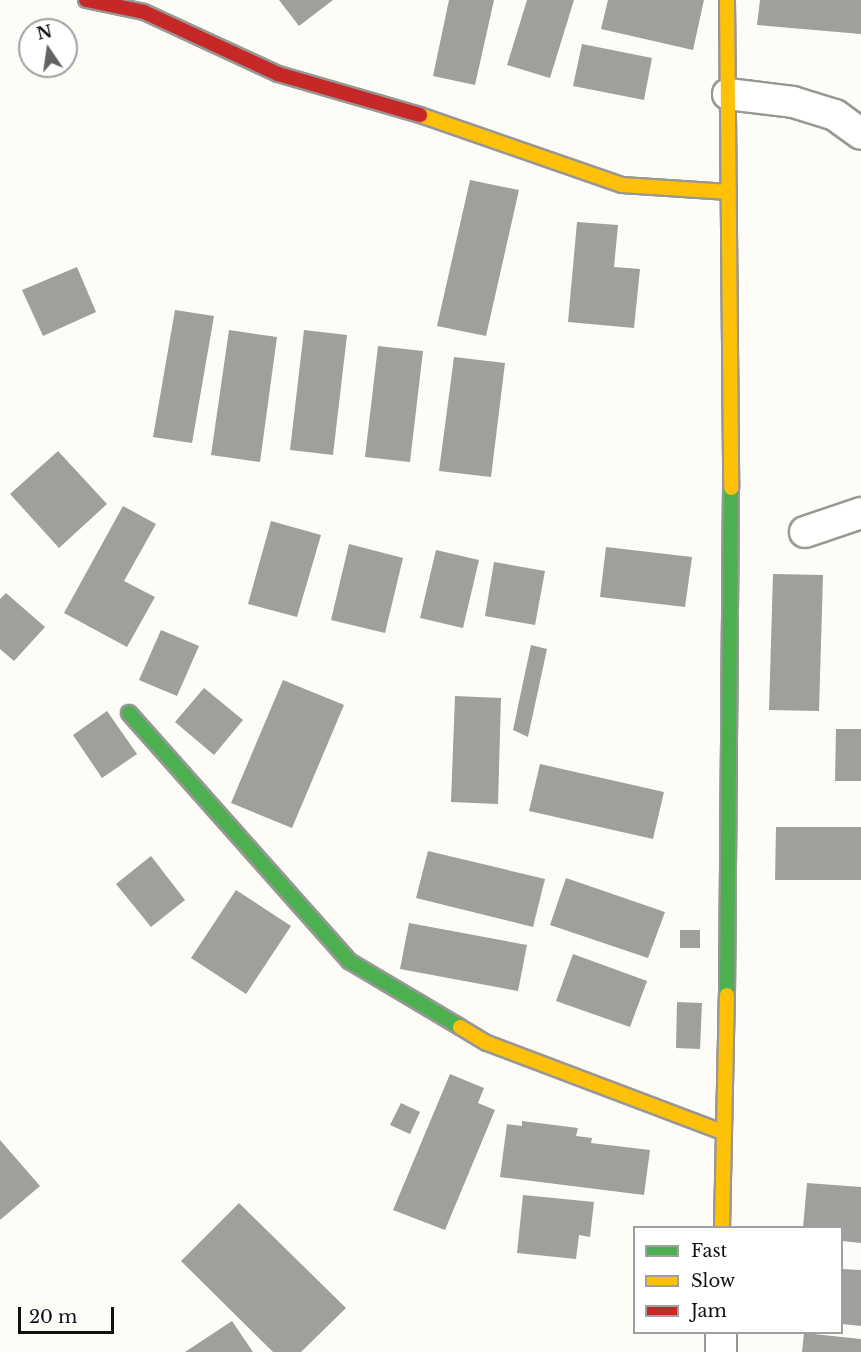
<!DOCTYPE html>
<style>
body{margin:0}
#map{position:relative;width:861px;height:1352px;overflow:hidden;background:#fdfcf7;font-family:"Libre Baskerville",serif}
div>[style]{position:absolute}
.building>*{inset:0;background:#a19f9c}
.roads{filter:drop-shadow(2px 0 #979795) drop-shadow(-2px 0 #979795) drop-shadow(0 2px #979795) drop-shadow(0 -2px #979795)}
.street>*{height:30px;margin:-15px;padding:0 15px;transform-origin:15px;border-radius:15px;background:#fffffe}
.fast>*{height:14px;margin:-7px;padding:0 7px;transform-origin:7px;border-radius:7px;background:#4caf50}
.slow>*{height:14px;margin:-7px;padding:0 7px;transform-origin:7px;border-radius:7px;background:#ffc107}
.jam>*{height:14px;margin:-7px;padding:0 7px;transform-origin:7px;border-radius:7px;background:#c62828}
span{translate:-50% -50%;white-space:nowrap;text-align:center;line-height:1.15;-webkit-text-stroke:6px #fff;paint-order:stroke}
.legend{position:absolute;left:633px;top:1226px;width:210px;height:108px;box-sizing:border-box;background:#fff;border:2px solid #a0a0a0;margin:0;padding:8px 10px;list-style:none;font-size:18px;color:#111}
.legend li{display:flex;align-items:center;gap:12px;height:30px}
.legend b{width:30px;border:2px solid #a0a0a0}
.north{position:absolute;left:18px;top:18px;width:60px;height:60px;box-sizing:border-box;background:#fff;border:2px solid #a0a0a0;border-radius:50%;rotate:347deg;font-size:16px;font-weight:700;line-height:24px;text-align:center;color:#111}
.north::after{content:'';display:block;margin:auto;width:21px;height:27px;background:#646362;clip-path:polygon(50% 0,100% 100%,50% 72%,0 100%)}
.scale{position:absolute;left:18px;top:1307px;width:96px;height:27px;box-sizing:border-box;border:3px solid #111;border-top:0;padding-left:8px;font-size:18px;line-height:21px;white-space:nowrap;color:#111;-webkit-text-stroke:4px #fff;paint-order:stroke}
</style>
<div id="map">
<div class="building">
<div style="clip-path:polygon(279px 0,333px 0,299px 26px)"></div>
<div style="clip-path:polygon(449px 0,494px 0,475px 85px,433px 76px)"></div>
<div style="clip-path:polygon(527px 0,574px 0,550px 78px,507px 65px)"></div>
<div style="clip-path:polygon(608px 0,704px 0,693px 50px,601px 29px)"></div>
<div style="clip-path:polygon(760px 0,861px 0,861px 34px,757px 25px)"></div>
<div style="clip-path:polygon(582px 44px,652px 58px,644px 100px,573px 86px)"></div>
<div style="clip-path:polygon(470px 180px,519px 190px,486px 336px,437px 326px)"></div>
<div style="clip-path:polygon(577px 222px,618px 225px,614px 267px,640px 269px,634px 328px,568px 322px)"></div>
<div style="clip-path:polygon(77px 267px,96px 312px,43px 336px,22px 290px)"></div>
<div style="clip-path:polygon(175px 310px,214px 316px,192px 443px,153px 437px)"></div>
<div style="clip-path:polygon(229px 330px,277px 337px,260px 462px,211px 455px)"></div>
<div style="clip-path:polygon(304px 330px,347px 335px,333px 455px,290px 450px)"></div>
<div style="clip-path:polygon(378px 346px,423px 351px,410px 462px,365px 457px)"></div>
<div style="clip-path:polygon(454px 357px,505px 363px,491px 477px,439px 471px)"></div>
<div style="clip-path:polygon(58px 451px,107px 504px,59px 548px,10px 494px)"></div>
<div style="clip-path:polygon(123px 506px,156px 524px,124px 581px,155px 597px,127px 647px,64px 613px)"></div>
<div style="clip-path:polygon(271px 521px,321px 535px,297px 617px,248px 604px)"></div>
<div style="clip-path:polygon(349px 544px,403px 558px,385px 633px,331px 620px)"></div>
<div style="clip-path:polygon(606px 547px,692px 557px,685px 607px,600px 597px)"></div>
<div style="clip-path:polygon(436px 550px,479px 560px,463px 628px,420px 618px)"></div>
<div style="clip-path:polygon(494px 562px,545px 571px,535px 625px,485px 616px)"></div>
<div style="clip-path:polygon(773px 574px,823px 575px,819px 711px,769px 710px)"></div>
<div style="clip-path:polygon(6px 593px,45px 627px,14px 661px,0 649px,0 599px)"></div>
<div style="clip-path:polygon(161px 630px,199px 646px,177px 696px,139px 680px)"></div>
<div style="clip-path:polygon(531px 645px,547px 649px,528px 737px,513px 730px)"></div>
<div style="clip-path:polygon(283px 680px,344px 705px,292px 828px,231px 803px)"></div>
<div style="clip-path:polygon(204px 688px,243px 720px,214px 755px,175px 722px)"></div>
<div style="clip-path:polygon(455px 696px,501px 698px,498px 804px,451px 802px)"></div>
<div style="clip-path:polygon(107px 711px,137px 754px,102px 778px,73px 735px)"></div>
<div style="clip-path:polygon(836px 729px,861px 729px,861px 781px,835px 781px)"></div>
<div style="clip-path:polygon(540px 764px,664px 792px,653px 839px,529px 811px)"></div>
<div style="clip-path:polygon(776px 827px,861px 827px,861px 880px,775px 880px)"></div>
<div style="clip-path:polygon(428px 851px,545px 879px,533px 927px,416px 898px)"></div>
<div style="clip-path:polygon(151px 856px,185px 900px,151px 927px,116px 884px)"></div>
<div style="clip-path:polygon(566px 878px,665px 912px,648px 958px,550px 925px)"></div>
<div style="clip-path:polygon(236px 890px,291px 926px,246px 994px,191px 958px)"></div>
<div style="clip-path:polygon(409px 923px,527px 945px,518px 991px,400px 969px)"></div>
<div style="clip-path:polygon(680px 930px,700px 930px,700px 948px,680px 948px)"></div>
<div style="clip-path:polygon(573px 954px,647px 981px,630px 1027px,556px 1001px)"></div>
<div style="clip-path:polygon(677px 1002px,702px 1003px,700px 1049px,676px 1048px)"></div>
<div style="clip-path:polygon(450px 1074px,484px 1088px,478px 1103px,495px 1110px,445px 1230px,393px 1210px)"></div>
<div style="clip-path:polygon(401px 1103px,420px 1112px,410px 1134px,390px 1125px)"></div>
<div style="clip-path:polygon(522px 1121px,578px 1128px,576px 1136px,592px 1138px,591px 1143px,650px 1150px,644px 1195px,500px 1177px,507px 1124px,522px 1126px)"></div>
<div style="clip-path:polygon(0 1140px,40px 1186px,0 1220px)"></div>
<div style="clip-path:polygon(807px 1183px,861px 1187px,861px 1243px,842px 1241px,842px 1228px,803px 1228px)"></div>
<div style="clip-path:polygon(523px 1195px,594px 1202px,590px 1237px,579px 1235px,576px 1259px,517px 1253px)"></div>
<div style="clip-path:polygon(239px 1203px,346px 1308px,301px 1352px,273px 1352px,181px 1261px)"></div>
<div style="clip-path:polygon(842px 1269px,861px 1270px,861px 1326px,842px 1324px)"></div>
<div style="clip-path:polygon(232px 1321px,253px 1352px,185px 1352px)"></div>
<div style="clip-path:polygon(804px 1333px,861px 1339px,861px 1352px,802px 1352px)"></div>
</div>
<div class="roads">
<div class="street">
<div style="left:728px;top:94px;width:65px;rotate:7deg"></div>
<div style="left:793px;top:102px;width:44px;rotate:17.2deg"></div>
<div style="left:835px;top:115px;width:32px;rotate:36deg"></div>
<div style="left:805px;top:532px;width:59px;rotate:-18.7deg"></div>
<div style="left:721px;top:1352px;width:20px;rotate:-90deg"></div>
</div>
<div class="fast">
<div style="left:129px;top:713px;width:332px;rotate:48.4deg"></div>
<div style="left:349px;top:961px;width:129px;rotate:30.7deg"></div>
<div style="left:727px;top:995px;width:507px;rotate:-89.55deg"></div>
</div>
<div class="slow">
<div style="left:727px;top:0;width:488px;rotate:89.5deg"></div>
<div style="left:420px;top:115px;width:214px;rotate:19.1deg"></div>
<div style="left:622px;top:185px;width:107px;rotate:3.7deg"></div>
<div style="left:460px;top:1027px;width:31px;rotate:31deg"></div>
<div style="left:487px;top:1043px;width:251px;rotate:20.7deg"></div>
<div style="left:722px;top:1228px;width:233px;rotate:-88.8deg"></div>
</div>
<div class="jam">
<div style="left:86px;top:0;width:59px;rotate:11.7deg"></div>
<div style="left:144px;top:12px;width:148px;rotate:24.8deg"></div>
<div style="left:278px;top:74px;width:148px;rotate:16.1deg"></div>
</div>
</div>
<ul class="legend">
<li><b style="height:8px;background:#4caf50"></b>Fast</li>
<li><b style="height:8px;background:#ffc107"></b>Slow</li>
<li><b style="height:8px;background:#c62828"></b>Jam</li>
</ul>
<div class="north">N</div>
<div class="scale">20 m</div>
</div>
